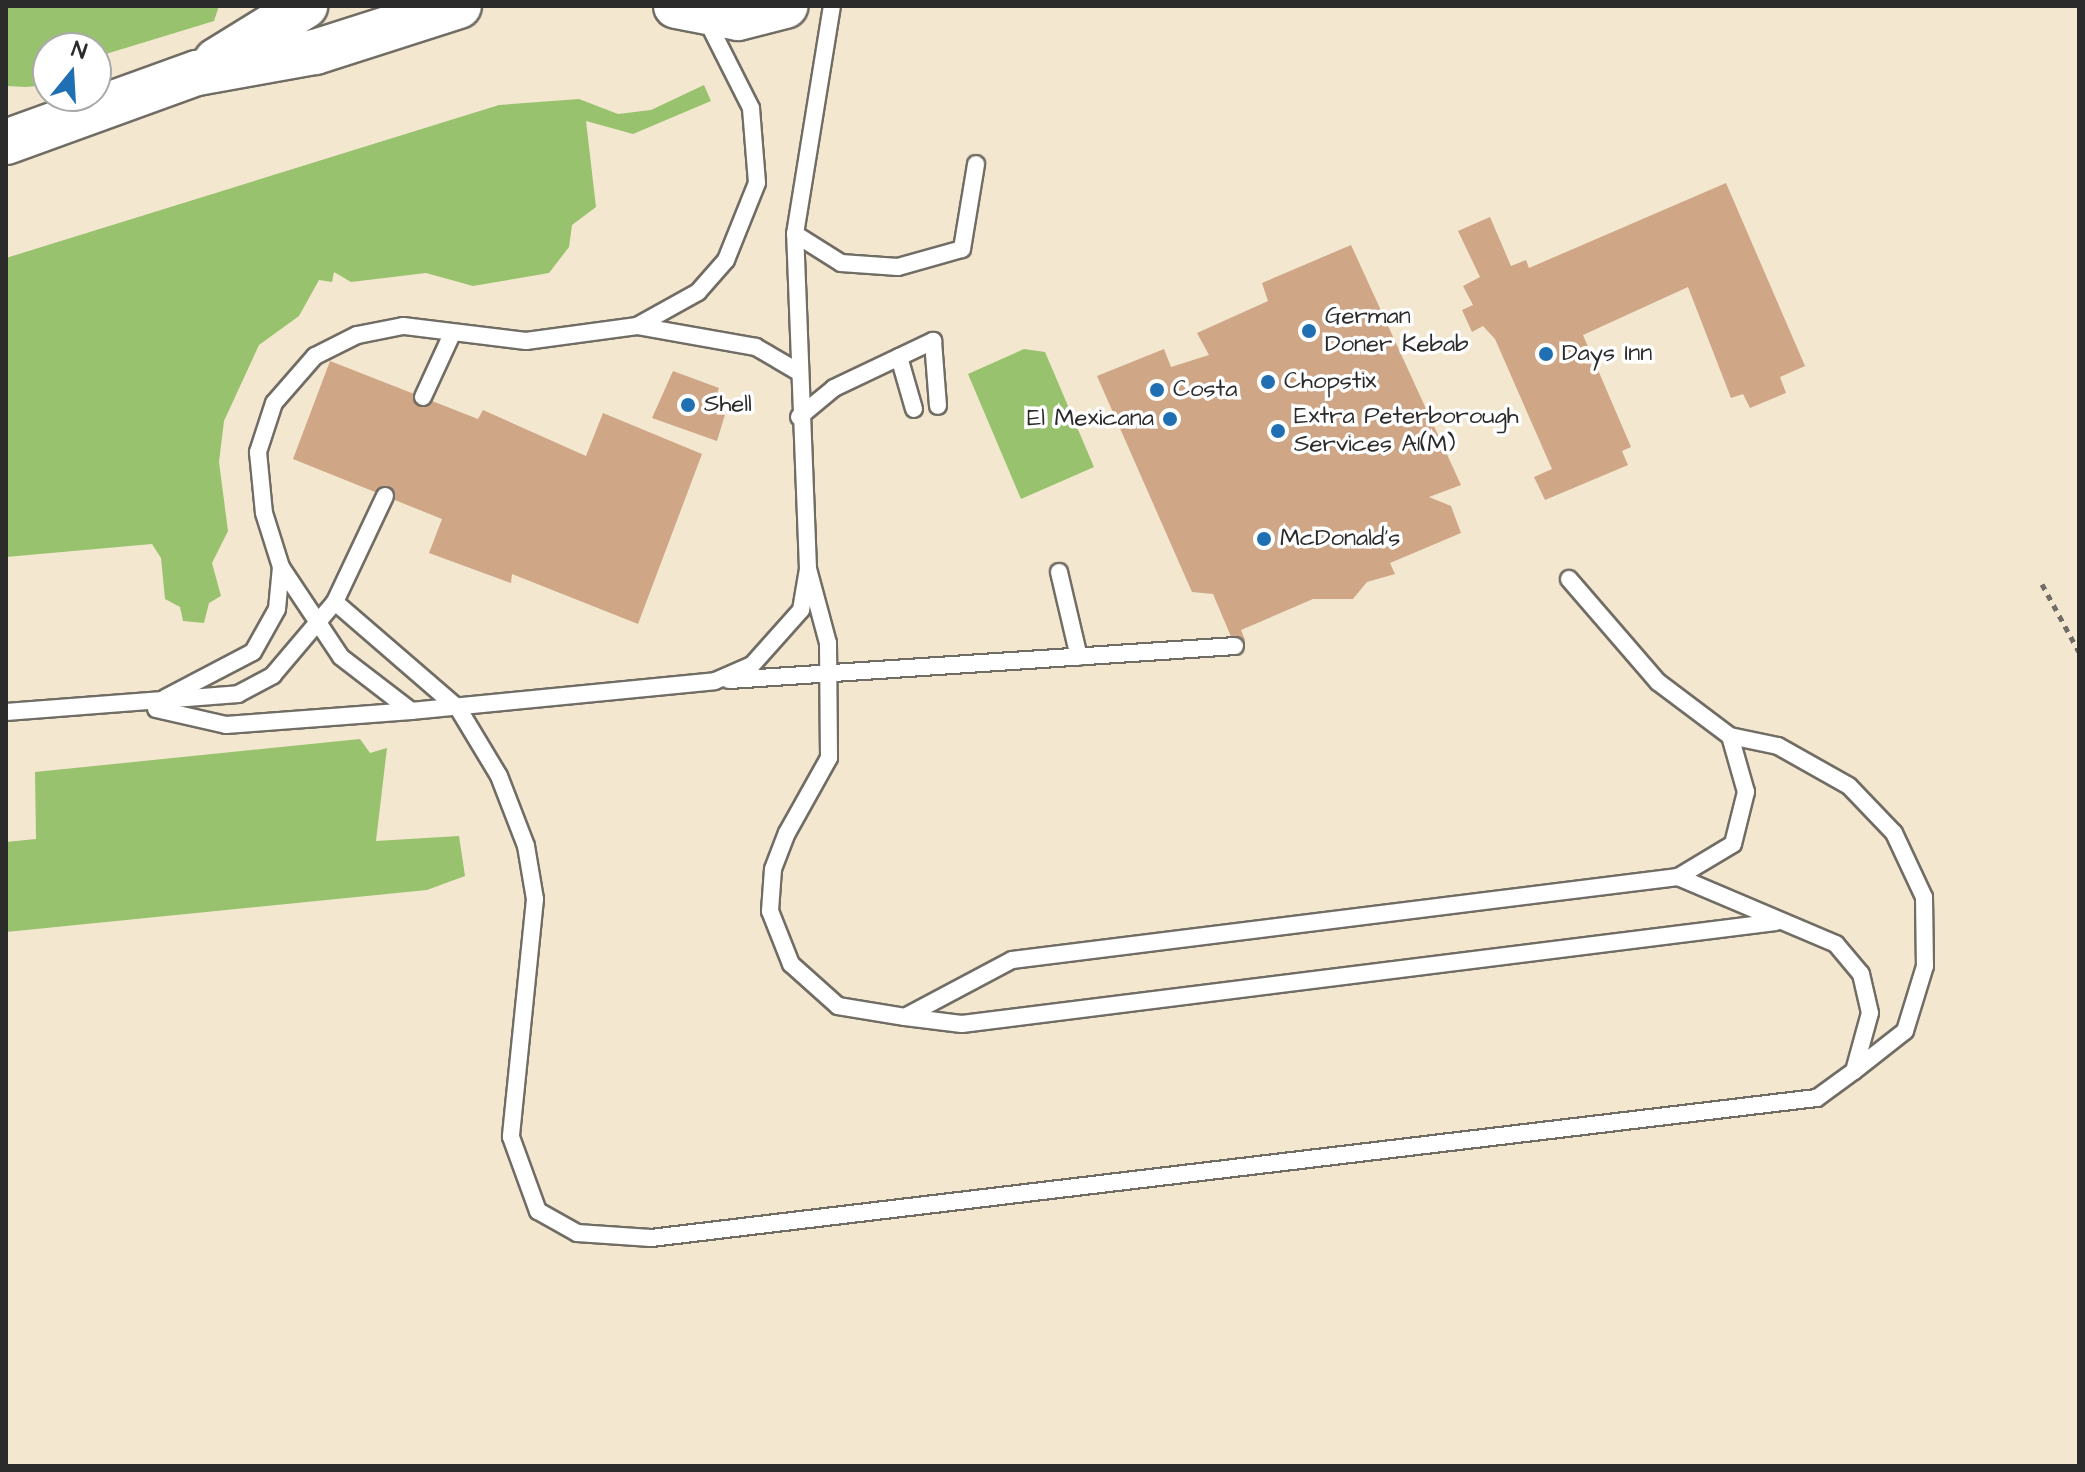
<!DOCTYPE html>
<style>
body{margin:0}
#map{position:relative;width:2085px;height:1472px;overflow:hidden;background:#f3e7d0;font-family:"Architects Daughter",sans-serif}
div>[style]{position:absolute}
.green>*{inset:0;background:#99c26e}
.building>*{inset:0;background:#cfa786}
.path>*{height:5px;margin-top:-2.5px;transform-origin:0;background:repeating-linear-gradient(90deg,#716d65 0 6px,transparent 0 12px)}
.roads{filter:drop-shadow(2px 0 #716d65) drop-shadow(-2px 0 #716d65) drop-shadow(0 2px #716d65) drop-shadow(0 -2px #716d65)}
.lane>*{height:16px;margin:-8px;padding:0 8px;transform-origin:8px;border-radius:8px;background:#fff}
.highway>*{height:44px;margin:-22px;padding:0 22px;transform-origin:22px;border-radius:22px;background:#fff}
.dots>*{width:22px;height:22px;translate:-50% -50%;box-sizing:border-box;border:4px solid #fff;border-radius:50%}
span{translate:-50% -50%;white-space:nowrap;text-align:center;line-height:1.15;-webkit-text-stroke:7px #fff;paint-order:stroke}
.poi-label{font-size:24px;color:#2b2b2b}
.left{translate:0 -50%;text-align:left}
.right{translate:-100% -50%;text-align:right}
.frame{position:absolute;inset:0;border:8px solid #2b2b2b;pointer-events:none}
.north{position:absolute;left:32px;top:32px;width:80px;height:80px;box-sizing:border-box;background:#fff;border:2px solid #aaa;border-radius:50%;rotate:18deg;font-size:22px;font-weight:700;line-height:32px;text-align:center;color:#2b2b2b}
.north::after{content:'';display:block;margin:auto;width:28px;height:36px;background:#1f6fb2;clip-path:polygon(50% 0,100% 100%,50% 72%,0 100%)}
</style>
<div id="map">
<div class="green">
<div style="clip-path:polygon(6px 6px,219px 6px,214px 21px,96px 57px,96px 48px,48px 48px,48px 85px,26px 87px,6px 86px)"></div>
<div style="clip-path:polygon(704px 85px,711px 101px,633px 134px,586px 121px,596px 207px,572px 225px,569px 247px,549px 273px,473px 286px,426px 273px,351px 282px,334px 272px,332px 282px,319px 280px,299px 316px,259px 345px,224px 421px,219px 462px,228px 531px,212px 563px,221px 596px,209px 603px,204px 623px,183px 621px,180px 607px,165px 599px,161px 558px,152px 544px,6px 557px,6px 258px,499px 105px,579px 99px,618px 114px,651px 110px)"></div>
<div style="clip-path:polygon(1024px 349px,1045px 352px,1094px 467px,1021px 499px,968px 374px)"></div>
<div style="clip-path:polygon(360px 739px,370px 753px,387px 748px,376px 841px,459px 836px,465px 876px,427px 890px,6px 932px,6px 842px,36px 839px,35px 772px)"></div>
</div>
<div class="building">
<div style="clip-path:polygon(1726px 183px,1805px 366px,1780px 377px,1786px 393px,1750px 408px,1743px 394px,1731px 398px,1688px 287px,1583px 335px,1631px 447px,1622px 451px,1628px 465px,1545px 500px,1534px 477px,1552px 469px,1495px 339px,1483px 326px,1472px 332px,1462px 310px,1473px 305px,1463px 286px,1480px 277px,1458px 231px,1490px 217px,1511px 266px,1526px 260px,1529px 268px)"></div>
<div style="clip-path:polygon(1351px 245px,1461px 485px,1429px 497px,1451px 506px,1461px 533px,1390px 563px,1395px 574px,1367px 582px,1353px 599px,1313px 599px,1241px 630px,1245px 640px,1235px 646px,1213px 594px,1192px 592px,1097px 376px,1164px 349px,1171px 367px,1209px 355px,1197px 333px,1268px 301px,1262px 283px)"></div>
<div style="clip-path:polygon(330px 361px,478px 419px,483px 410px,586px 456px,603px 413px,702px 454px,638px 624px,512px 574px,511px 583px,429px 553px,442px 519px,293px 459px)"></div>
<div style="clip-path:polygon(673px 371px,719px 388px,714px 402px,727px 408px,717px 441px,652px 418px)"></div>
</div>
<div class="path">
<div style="left:2042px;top:584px;width:77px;rotate:61.4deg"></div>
</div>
<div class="roads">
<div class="lane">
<div style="left:795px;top:234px;width:54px;rotate:32.2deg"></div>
<div style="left:841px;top:263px;width:57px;rotate:4deg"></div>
<div style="left:898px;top:267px;width:66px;rotate:-15.7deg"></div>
<div style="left:962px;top:249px;width:86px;rotate:-80.6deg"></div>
<div style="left:637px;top:326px;width:70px;rotate:-29.1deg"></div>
<div style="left:698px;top:292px;width:43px;rotate:-48.8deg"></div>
<div style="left:726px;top:260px;width:83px;rotate:-68.1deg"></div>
<div style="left:757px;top:183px;width:75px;rotate:-94.6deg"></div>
<div style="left:751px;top:108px;width:100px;rotate:-116.8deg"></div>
<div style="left:899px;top:357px;width:54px;rotate:73.9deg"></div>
<div style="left:797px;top:371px;width:48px;rotate:-149.7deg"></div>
<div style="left:756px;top:347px;width:121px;rotate:-170deg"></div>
<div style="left:637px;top:326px;width:112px;rotate:172.3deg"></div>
<div style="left:526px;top:341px;width:124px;rotate:-173deg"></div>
<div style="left:403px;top:326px;width:47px;rotate:168.9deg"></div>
<div style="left:357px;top:335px;width:47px;rotate:153.4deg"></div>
<div style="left:315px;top:356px;width:62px;rotate:131.1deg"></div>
<div style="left:274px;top:403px;width:52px;rotate:108.1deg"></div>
<div style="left:258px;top:452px;width:61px;rotate:84.4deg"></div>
<div style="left:264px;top:513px;width:57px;rotate:72.5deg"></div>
<div style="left:281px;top:567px;width:108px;rotate:56.3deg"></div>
<div style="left:341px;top:657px;width:88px;rotate:37.6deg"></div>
<div style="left:411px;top:711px;width:305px;rotate:-5.6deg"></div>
<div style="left:715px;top:681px;width:40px;rotate:-23.4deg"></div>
<div style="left:752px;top:665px;width:74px;rotate:-48.3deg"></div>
<div style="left:801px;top:610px;width:42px;rotate:-80.3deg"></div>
<div style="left:808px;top:569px;width:335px;rotate:-92.2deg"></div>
<div style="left:795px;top:234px;width:231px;rotate:-80.8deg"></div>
<div style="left:423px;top:397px;width:69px;rotate:-65.3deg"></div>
<div style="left:799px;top:417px;width:45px;rotate:-39.6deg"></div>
<div style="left:834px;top:388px;width:110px;rotate:-25.4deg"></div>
<div style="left:933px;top:341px;width:65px;rotate:85.6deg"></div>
<div style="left:385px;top:496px;width:117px;rotate:115.3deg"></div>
<div style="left:335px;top:602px;width:162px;rotate:40.8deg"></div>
<div style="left:458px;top:708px;width:79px;rotate:58.9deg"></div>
<div style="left:499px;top:776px;width:75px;rotate:68.9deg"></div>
<div style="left:526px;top:846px;width:54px;rotate:80.4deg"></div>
<div style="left:535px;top:899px;width:239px;rotate:95.8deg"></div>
<div style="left:511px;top:1137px;width:79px;rotate:70deg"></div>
<div style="left:538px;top:1211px;width:45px;rotate:29.4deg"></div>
<div style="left:577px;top:1233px;width:74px;rotate:3.9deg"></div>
<div style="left:651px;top:1238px;width:1174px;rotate:-6.85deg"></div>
<div style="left:1817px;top:1098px;width:46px;rotate:-36.1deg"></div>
<div style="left:1854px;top:1071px;width:60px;rotate:-74.6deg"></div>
<div style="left:1870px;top:1013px;width:40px;rotate:-103deg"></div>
<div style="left:1861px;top:974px;width:39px;rotate:-130deg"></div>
<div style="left:1836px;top:944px;width:172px;rotate:-157deg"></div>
<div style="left:1678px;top:877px;width:671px;rotate:172.9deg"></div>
<div style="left:1012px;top:960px;width:121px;rotate:152deg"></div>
<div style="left:905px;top:1017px;width:68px;rotate:-170.7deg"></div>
<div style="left:838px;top:1006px;width:63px;rotate:-138.2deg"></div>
<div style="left:791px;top:964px;width:57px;rotate:-111.6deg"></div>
<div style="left:770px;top:911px;width:42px;rotate:-85.9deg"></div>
<div style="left:773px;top:869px;width:39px;rotate:-69deg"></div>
<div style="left:787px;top:833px;width:86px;rotate:-60.8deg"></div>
<div style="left:829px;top:758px;width:115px;rotate:-90.5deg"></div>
<div style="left:828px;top:643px;width:77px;rotate:-105.1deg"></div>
<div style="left:1059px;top:572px;width:87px;rotate:76.8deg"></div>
<div style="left:1569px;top:579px;width:136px;rotate:49.2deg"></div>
<div style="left:1658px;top:682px;width:90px;rotate:36.9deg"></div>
<div style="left:1730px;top:736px;width:49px;rotate:11.8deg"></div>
<div style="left:1778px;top:746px;width:81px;rotate:29.4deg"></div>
<div style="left:1849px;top:786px;width:65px;rotate:46.2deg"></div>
<div style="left:1894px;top:833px;width:71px;rotate:64.9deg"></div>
<div style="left:1924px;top:897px;width:69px;rotate:89.2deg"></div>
<div style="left:1925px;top:966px;width:68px;rotate:107.1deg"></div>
<div style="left:1905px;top:1031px;width:65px;rotate:141.9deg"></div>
<div style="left:729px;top:680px;width:507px;rotate:-3.84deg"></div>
<div style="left:165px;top:698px;width:99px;rotate:-27.6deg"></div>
<div style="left:253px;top:652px;width:49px;rotate:-60.8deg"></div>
<div style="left:277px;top:609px;width:42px;rotate:-84.6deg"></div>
<div style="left:156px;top:709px;width:72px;rotate:12.9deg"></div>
<div style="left:226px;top:725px;width:186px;rotate:-4.3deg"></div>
<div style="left:6px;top:712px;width:233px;rotate:-4.4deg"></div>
<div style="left:238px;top:694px;width:40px;rotate:-28deg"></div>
<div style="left:273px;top:675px;width:96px;rotate:-49.7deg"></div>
<div style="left:1678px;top:877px;width:64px;rotate:-31deg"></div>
<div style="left:1733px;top:844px;width:54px;rotate:-76deg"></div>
<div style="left:1746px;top:792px;width:58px;rotate:-105.9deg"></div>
<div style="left:905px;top:1017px;width:57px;rotate:7deg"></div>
<div style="left:962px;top:1024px;width:820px;rotate:-7.14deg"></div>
</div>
<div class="highway">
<div style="left:676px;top:6px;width:63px;rotate:11deg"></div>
<div style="left:738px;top:18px;width:49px;rotate:-14.3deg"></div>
<div style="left:216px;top:61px;width:105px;rotate:-31.7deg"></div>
<div style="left:6px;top:142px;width:203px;rotate:-19.9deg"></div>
<div style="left:197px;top:73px;width:120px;rotate:-10.1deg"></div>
<div style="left:315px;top:52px;width:151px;rotate:-17.7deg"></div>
</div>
</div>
<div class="dots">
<div style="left:1309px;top:331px;background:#1f6fb2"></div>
<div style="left:1546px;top:354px;background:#1f6fb2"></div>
<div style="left:1268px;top:382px;background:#1f6fb2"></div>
<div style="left:1157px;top:390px;background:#1f6fb2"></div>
<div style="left:688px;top:405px;background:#1f6fb2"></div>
<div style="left:1170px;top:419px;background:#1f6fb2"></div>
<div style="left:1278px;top:431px;background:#1f6fb2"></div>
<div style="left:1264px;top:539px;background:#1f6fb2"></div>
</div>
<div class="poi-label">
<span class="left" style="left:1325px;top:331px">German<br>Doner Kebab</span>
<span class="left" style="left:1562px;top:354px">Days Inn</span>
<span class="left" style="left:1284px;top:382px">Chopstix</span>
<span class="left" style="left:1173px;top:390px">Costa</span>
<span class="left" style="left:704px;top:405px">Shell</span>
<span class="left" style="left:1294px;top:431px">Extra Peterborough<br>Services A1(M)</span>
<span class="right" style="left:1154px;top:419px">El Mexicana</span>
<span class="left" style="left:1280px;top:539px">McDonald's</span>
</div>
<div class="frame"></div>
<div class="north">N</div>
</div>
